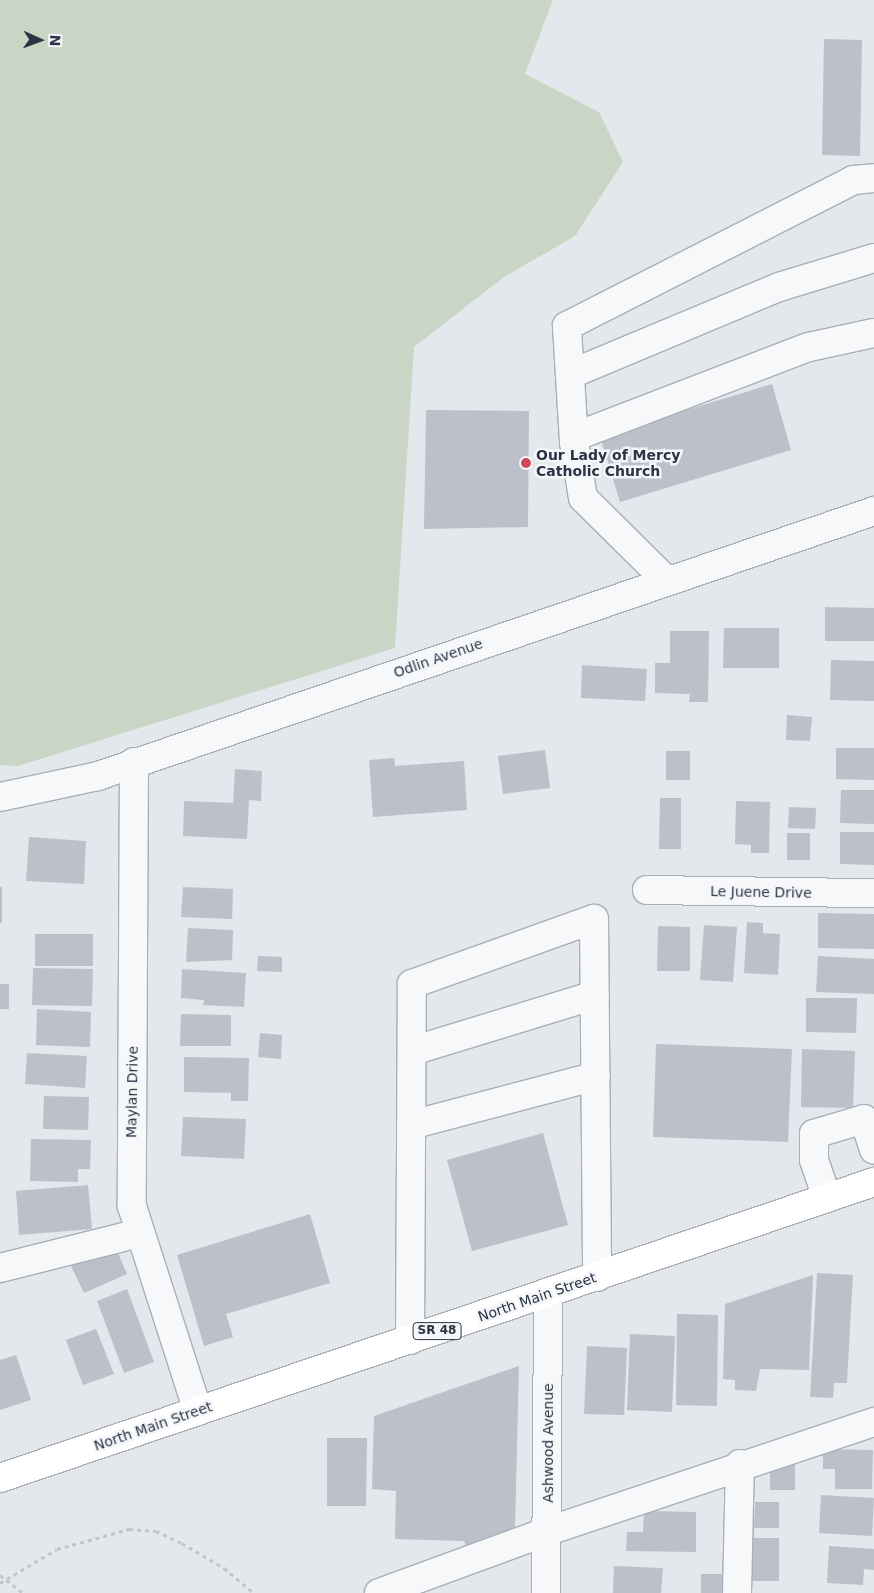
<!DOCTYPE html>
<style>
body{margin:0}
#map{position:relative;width:874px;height:1593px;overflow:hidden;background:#e4e7ec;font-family:"DejaVu Sans",sans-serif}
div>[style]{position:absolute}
.green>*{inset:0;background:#c9d6c5}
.building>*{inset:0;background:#bbc0ca}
.path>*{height:3px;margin-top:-1.5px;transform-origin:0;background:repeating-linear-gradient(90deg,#c2c5cb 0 4px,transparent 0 8px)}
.roads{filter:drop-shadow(1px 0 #a9aeb7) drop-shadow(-1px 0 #a9aeb7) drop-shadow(0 1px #a9aeb7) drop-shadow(0 -1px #a9aeb7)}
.minor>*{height:28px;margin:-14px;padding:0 14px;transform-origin:14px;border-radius:14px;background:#f7f8fa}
.major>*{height:28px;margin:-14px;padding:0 14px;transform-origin:14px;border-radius:14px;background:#fff}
.dots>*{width:14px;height:14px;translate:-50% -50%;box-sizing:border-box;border:2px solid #f4f6f9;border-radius:50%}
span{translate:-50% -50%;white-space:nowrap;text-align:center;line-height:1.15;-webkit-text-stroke:5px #f4f6f9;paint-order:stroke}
.shield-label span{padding:1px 4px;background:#f4f6f9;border:1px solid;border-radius:4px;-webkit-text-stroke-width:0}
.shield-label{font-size:12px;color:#2b3445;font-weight:700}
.poi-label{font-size:14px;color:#2b3445;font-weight:700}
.left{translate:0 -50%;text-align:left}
.street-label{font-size:14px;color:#2b3445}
.north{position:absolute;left:15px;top:15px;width:50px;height:50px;-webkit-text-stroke:4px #f4f6f9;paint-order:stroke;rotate:92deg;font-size:14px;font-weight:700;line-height:20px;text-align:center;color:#2b3445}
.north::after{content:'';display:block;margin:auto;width:18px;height:22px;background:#2b3445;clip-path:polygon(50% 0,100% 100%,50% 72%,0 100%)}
</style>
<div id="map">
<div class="green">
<div style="clip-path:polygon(0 0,553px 0,525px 74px,599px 112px,623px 162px,575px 236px,504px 277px,414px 347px,395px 648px,18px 766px,0 765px)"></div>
</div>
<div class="building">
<div style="clip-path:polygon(824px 39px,862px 40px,860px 156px,822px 155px)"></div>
<div style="clip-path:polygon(772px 384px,791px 450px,620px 502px,600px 436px)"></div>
<div style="clip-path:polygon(426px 410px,529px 411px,528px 527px,424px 529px)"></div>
<div style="clip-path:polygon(825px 607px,874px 608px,874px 641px,825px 641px)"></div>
<div style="clip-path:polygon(724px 628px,779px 628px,779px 668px,723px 668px)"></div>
<div style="clip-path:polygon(670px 631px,709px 631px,708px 702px,689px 702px,690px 694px,655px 693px,655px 663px,670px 663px)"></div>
<div style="clip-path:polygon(831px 660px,874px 661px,874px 701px,830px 700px)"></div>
<div style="clip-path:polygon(582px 665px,647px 669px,645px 701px,581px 698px)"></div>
<div style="clip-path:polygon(787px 715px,812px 717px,810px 741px,786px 740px)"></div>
<div style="clip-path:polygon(836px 748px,874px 748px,874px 780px,836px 779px)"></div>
<div style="clip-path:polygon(545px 750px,550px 788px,503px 794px,498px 756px)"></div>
<div style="clip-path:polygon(666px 751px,690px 751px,690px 780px,666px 780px)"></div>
<div style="clip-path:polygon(394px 758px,395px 766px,464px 761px,467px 810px,373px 817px,369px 760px)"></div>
<div style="clip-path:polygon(235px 769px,262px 771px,261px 801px,249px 800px,247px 839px,183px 836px,184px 801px,233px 803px)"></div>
<div style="clip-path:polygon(841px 790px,874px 790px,874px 824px,840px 823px)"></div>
<div style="clip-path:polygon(660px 798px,681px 798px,681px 849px,659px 849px)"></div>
<div style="clip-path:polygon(736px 801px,770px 802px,769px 853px,751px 853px,751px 845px,735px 844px)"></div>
<div style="clip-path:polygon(789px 807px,816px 808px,815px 829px,788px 828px)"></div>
<div style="clip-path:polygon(840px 832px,874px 832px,874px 865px,840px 864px)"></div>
<div style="clip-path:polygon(787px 833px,810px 833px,810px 860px,787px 860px)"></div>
<div style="clip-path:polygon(29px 837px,86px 841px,84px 884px,26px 881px)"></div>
<div style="clip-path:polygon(0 887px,2px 887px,2px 923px,0 923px)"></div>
<div style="clip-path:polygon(183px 887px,233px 889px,232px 919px,181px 917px)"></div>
<div style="clip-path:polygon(818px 913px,874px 914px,874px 949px,818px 948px)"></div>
<div style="clip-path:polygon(747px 922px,763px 923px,763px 933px,780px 934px,778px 975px,744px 973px)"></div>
<div style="clip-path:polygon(704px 925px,737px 927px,733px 982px,700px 980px)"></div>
<div style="clip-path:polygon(658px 926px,690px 927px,690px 971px,657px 971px)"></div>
<div style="clip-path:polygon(188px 928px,233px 930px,232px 960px,186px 962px)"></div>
<div style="clip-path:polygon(35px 934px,93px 934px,93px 966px,35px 966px)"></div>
<div style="clip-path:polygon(258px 956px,282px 957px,282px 972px,257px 971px)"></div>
<div style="clip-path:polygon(818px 956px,874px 959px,874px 994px,816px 992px)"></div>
<div style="clip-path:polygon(33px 968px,93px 969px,92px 1006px,32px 1005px)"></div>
<div style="clip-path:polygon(182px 969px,246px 973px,244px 1007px,203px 1005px,204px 1000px,181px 998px)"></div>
<div style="clip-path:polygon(0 984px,9px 984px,9px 1009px,0 1009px)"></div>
<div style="clip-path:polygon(806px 998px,857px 998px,856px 1033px,806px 1032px)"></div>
<div style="clip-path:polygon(37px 1009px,91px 1012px,90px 1047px,36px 1045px)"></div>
<div style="clip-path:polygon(181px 1014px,231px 1015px,231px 1046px,180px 1046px)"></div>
<div style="clip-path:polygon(260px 1033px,282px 1035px,281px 1059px,258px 1057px)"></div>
<div style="clip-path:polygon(656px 1044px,792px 1049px,788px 1142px,653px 1137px)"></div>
<div style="clip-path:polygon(802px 1049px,855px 1051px,853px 1108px,801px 1107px)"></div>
<div style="clip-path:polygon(27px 1053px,87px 1056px,85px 1088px,25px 1084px)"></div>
<div style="clip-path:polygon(184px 1057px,249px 1058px,248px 1101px,231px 1101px,231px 1093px,184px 1092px)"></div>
<div style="clip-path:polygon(44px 1096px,89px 1097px,88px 1130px,43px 1129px)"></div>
<div style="clip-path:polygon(183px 1117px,246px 1119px,244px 1159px,181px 1156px)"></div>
<div style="clip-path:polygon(543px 1133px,568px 1225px,472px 1251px,447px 1160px)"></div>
<div style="clip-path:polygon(31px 1139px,91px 1140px,90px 1169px,78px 1169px,78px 1182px,30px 1181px)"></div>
<div style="clip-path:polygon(88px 1185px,92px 1229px,19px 1235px,16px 1191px)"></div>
<div style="clip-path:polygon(310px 1214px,330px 1283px,226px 1314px,233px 1337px,204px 1346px,177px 1255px)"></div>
<div style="clip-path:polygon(115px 1246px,127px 1274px,84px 1293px,71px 1266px)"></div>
<div style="clip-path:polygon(817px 1273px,853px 1275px,847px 1383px,834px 1383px,833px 1398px,810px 1397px)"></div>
<div style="clip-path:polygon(813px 1275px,809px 1370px,760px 1369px,756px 1391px,735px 1390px,735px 1380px,723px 1379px,725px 1304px)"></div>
<div style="clip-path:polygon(127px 1289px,154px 1362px,124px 1373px,97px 1301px)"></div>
<div style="clip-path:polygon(677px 1314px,718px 1315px,717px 1406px,676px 1405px)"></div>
<div style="clip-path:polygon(96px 1329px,114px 1374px,83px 1385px,66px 1340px)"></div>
<div style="clip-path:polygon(630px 1334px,675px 1336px,672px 1412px,627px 1410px)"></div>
<div style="clip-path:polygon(587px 1346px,627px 1348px,624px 1415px,584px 1414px)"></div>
<div style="clip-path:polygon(16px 1355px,31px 1400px,0 1410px,0 1360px)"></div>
<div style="clip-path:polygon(519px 1366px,515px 1529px,466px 1546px,464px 1541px,395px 1539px,396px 1491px,372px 1489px,374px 1416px)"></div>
<div style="clip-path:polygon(327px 1438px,367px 1438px,366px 1506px,327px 1506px)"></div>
<div style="clip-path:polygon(823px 1449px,873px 1450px,872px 1489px,835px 1489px,835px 1469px,823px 1469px)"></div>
<div style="clip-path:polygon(770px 1465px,795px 1465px,795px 1490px,770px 1490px)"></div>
<div style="clip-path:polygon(821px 1495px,874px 1498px,872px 1536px,819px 1533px)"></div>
<div style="clip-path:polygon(755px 1502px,779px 1502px,779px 1528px,754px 1528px)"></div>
<div style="clip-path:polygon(644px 1511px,696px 1512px,696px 1552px,626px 1551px,627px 1532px,643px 1532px)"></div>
<div style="clip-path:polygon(753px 1538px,779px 1538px,779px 1581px,753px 1581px)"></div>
<div style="clip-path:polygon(829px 1546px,874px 1549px,874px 1570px,864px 1569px,863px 1585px,827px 1583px)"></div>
<div style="clip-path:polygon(614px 1566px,663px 1568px,661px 1593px,613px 1593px)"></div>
<div style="clip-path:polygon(701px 1574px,723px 1574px,723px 1593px,701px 1593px)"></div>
</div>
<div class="path">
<div style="left:0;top:1575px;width:29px;rotate:38deg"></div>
<div style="left:0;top:1583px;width:66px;rotate:-30.8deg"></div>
<div style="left:57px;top:1549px;width:75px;rotate:-15.5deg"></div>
<div style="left:129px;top:1529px;width:27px;rotate:4deg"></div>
<div style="left:156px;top:1531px;width:29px;rotate:25deg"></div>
<div style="left:182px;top:1543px;width:49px;rotate:30.8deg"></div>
<div style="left:224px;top:1568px;width:39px;rotate:40deg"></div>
</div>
<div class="roads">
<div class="minor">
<div style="left:571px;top:374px;width:225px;rotate:-22.7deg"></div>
<div style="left:779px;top:287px;width:99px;rotate:-17deg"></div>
<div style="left:574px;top:437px;width:252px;rotate:-21deg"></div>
<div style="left:809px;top:347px;width:66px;rotate:-12.2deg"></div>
<div style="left:667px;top:581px;width:118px;rotate:-135.3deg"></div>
<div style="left:583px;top:498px;width:57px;rotate:-99.1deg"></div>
<div style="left:574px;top:442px;width:116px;rotate:-93.5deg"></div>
<div style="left:567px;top:326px;width:321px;rotate:-27deg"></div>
<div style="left:853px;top:180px;width:21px;rotate:-5deg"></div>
<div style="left:134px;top:762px;width:444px;rotate:90.3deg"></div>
<div style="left:132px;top:1206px;width:215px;rotate:72.2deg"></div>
<div style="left:0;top:797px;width:100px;rotate:-12.1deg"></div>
<div style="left:98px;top:776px;width:820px;rotate:-18.85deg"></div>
<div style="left:647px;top:890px;width:227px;rotate:0.8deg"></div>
<div style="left:412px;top:1051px;width:191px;rotate:-17deg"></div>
<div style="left:411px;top:1125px;width:191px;rotate:-14.8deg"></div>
<div style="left:827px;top:1198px;width:40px;rotate:-108.9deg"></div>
<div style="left:814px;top:1160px;width:26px;rotate:-90deg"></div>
<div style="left:814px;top:1134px;width:52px;rotate:-16.7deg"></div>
<div style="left:864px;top:1119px;width:32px;rotate:72deg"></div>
<div style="left:0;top:1268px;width:143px;rotate:-14.1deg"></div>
<div style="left:410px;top:1340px;width:356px;rotate:-89.7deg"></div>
<div style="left:412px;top:984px;width:193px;rotate:-19.7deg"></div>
<div style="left:594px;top:919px;width:358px;rotate:89.5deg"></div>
<div style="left:379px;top:1593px;width:180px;rotate:-20.1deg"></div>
<div style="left:548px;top:1531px;width:344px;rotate:-18.5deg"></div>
<div style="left:546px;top:1593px;width:299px;rotate:-89.6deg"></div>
<div style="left:737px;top:1593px;width:129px;rotate:-88.7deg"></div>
</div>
<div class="major">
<div style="left:0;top:1478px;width:923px;rotate:-18.71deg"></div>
</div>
</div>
<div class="dots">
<div style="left:526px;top:463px;background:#d1495b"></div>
</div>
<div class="shield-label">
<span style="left:437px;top:1331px">SR 48</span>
</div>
<div class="poi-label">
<span class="left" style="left:536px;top:463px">Our Lady of Mercy<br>Catholic Church</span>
</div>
<div class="street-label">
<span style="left:438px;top:658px;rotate:-19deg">Odlin Avenue</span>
<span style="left:761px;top:892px;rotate:1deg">Le Juene Drive</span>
<span style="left:132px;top:1092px;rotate:-89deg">Maylan Drive</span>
<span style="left:537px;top:1297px;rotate:-19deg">North Main Street</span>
<span style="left:153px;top:1426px;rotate:-19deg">North Main Street</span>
<span style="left:548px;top:1443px;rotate:-90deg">Ashwood Avenue</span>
</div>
<div class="north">N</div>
</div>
